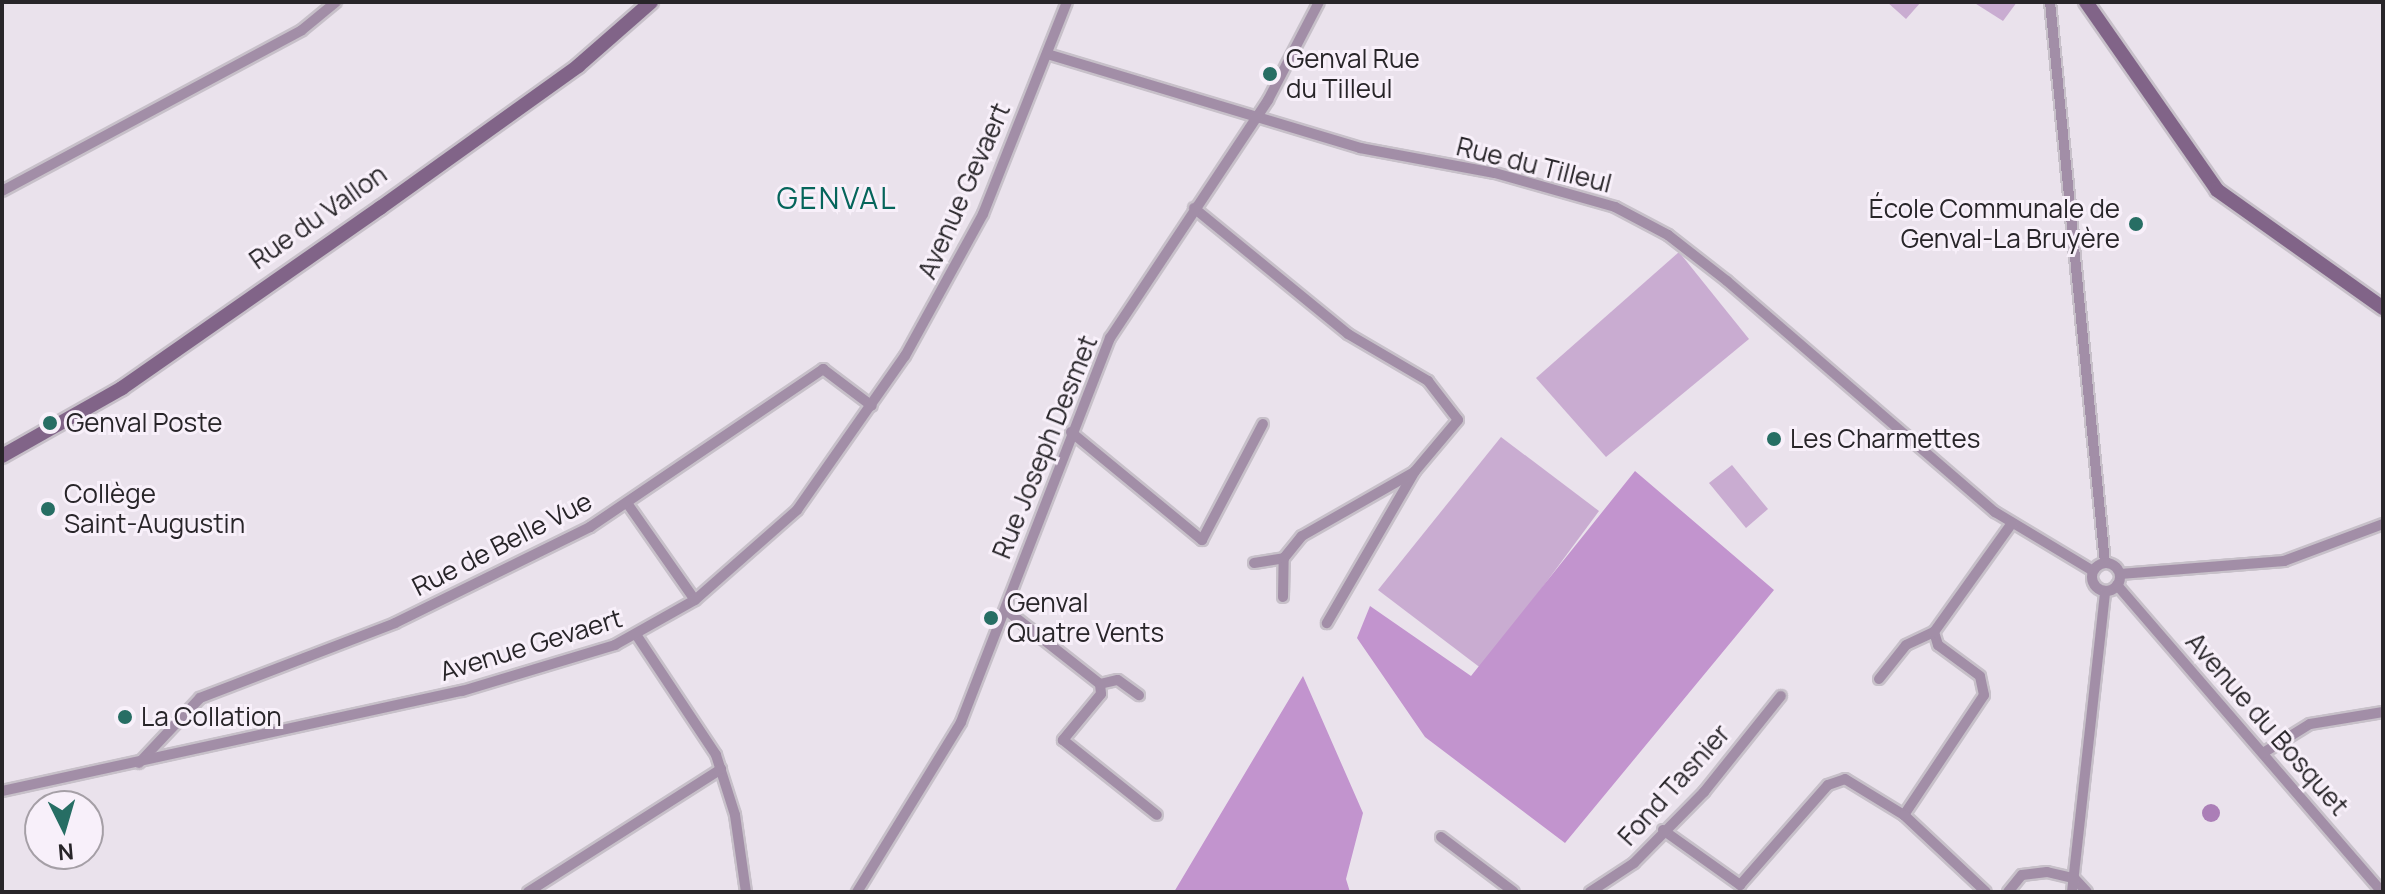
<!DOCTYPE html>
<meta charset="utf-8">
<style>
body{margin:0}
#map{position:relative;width:2385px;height:894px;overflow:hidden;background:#eae2ec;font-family:Manrope,sans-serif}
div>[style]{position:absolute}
.green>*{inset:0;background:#c9acd1}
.forest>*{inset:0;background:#c294ce}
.water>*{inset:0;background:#ab7eb7}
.round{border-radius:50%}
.roads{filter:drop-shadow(2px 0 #c7c0c9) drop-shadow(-2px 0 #c7c0c9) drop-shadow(0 2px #c7c0c9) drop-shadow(0 -2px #c7c0c9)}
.street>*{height:10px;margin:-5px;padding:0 5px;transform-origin:5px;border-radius:5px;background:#a28ea7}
.street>.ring{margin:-5px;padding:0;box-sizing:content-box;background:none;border:10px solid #a28ea7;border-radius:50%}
.secondary>*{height:14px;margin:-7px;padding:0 7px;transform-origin:7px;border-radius:7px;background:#816488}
.dots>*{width:22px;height:22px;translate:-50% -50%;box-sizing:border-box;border:4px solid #f8f0fa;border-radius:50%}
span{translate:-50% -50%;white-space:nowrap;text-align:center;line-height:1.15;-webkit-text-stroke:6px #f8f0fa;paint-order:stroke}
.poi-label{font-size:26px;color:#282529}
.left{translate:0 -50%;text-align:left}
.right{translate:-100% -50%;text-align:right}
.street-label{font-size:26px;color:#282529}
.quarter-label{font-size:30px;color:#05655b;letter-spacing:2px}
.frame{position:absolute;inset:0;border:4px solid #282529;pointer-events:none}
.north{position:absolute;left:24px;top:790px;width:80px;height:80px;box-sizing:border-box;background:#f8f0fa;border:2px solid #a59fa6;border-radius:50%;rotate:175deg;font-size:22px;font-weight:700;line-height:32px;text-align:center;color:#282529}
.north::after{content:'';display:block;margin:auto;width:28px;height:36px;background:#276e64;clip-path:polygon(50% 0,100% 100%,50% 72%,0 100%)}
</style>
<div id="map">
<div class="green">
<div style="clip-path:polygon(1887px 2px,1921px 2px,1906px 19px)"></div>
<div style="clip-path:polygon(1973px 2px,2017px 2px,2003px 21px)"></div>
<div style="clip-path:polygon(1679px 252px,1749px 339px,1606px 457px,1536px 378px)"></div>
<div style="clip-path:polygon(1501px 437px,1599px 511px,1482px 669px,1378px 590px)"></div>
<div style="clip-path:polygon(1732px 465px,1768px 509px,1746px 528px,1709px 483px)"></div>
</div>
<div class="forest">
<div style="clip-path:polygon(1635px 471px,1774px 590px,1565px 843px,1425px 737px,1357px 638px,1370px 606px,1471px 676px)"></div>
<div style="clip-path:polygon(1303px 676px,1363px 813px,1346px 879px,1350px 892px,1174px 892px)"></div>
</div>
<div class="water">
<div class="round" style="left:2202px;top:804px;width:18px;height:18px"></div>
</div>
<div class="roads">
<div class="street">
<div style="left:2050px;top:2px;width:564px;rotate:84.4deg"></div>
<div style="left:1047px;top:54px;width:327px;rotate:16.7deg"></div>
<div style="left:1360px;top:148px;width:137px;rotate:10.5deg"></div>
<div style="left:1495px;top:173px;width:125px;rotate:15.8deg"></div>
<div style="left:1615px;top:207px;width:60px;rotate:27.8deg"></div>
<div style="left:1668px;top:235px;width:75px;rotate:37.9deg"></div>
<div style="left:1727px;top:281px;width:354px;rotate:40.8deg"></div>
<div style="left:1995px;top:512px;width:114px;rotate:31deg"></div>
<div style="left:2px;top:191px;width:340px;rotate:-28.2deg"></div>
<div style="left:302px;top:30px;width:44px;rotate:-39.5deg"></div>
<div style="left:1194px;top:208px;width:199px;rotate:39.3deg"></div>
<div style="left:1348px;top:334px;width:93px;rotate:30.4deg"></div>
<div style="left:1428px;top:381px;width:49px;rotate:52.4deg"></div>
<div style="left:1458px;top:420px;width:67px;rotate:130.1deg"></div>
<div style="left:1415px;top:471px;width:176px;rotate:120.1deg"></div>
<div style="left:1071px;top:432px;width:170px;rotate:39.5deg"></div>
<div style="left:1202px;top:540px;width:131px;rotate:-62.3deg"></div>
<div style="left:627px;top:503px;width:118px;rotate:55deg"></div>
<div class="ring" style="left:2092px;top:563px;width:18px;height:18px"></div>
<div style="left:1254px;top:563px;width:30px;rotate:-9deg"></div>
<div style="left:2120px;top:574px;width:165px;rotate:-4.5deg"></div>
<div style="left:2284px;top:561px;width:106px;rotate:-20.5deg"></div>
<div style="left:2117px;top:585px;width:406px;rotate:49.2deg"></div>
<div style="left:1283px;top:597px;width:39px;rotate:-89deg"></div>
<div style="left:1284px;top:558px;width:28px;rotate:-51deg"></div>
<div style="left:1302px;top:536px;width:129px;rotate:-29.7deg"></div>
<div style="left:1006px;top:610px;width:120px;rotate:38.2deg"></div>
<div style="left:1100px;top:684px;width:10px;rotate:84deg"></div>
<div style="left:1101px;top:694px;width:60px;rotate:129.6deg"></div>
<div style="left:1063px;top:740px;width:120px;rotate:38.6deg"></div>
<div style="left:637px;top:636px;width:143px;rotate:56.4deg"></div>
<div style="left:716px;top:755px;width:63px;rotate:72.4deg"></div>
<div style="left:735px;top:815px;width:78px;rotate:81.9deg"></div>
<div style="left:1879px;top:679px;width:43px;rotate:-51.5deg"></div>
<div style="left:1906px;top:645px;width:31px;rotate:-25deg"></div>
<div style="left:1100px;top:684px;width:18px;rotate:-13deg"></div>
<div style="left:1118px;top:680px;width:26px;rotate:36deg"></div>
<div style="left:2263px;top:753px;width:55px;rotate:-31.7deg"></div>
<div style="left:2310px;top:724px;width:74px;rotate:-9.3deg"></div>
<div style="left:139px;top:763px;width:89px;rotate:-46.8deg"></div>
<div style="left:200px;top:698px;width:209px;rotate:-21deg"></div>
<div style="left:395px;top:623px;width:217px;rotate:-26.2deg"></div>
<div style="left:590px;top:527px;width:282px;rotate:-34.1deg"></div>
<div style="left:823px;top:369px;width:61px;rotate:37.1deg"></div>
<div style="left:2px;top:791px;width:471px;rotate:-12.3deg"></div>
<div style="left:462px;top:691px;width:160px;rotate:-16.7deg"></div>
<div style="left:615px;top:645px;width:92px;rotate:-29.4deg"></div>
<div style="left:695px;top:600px;width:136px;rotate:-41.4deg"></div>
<div style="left:797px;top:510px;width:188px;rotate:-55deg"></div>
<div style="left:905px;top:356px;width:162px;rotate:-61.2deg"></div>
<div style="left:983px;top:214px;width:228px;rotate:-68.4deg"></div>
<div style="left:1904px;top:815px;width:144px;rotate:-56.3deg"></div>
<div style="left:1984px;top:695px;width:19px;rotate:-102deg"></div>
<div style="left:1980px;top:676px;width:52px;rotate:-143.6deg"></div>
<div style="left:1938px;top:645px;width:14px;rotate:-107deg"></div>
<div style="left:1934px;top:632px;width:134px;rotate:-54.4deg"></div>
<div style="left:1663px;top:830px;width:95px;rotate:35.5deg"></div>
<div style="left:1740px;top:885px;width:133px;rotate:-48.7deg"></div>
<div style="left:1828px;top:785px;width:18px;rotate:-19deg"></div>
<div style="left:1845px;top:779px;width:69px;rotate:31.4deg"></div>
<div style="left:1904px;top:815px;width:112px;rotate:43.2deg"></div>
<div style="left:1441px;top:837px;width:91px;rotate:37deg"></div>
<div style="left:528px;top:892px;width:229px;rotate:-32.5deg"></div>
<div style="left:857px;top:892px;width:199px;rotate:-58.5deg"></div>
<div style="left:961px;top:722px;width:412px;rotate:-68.8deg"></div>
<div style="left:1110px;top:338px;width:286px;rotate:-56.4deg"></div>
<div style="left:1268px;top:100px;width:110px;rotate:-62.5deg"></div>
<div style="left:1590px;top:892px;width:53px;rotate:-33.4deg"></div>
<div style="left:1634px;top:863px;width:100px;rotate:-45.4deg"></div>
<div style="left:1704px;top:792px;width:123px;rotate:-51.3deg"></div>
<div style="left:2008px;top:892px;width:22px;rotate:-51deg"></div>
<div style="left:2022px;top:875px;width:25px;rotate:-7deg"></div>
<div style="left:2047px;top:872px;width:28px;rotate:13deg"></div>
<div style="left:2074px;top:878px;width:19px;rotate:47deg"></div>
<div style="left:2072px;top:892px;width:303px;rotate:-83.7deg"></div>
</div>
<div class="secondary">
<div style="left:2086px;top:2px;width:229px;rotate:55.1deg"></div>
<div style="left:2217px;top:190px;width:204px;rotate:35.4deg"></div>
<div style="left:2px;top:456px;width:138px;rotate:-29.5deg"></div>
<div style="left:122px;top:388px;width:315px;rotate:-34.9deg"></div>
<div style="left:380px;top:208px;width:244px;rotate:-35.6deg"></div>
<div style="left:578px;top:66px;width:97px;rotate:-41.2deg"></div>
</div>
</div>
<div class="dots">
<div style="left:1270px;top:74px;background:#276e64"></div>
<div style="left:2136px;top:224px;background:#276e64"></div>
<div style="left:50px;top:423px;background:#276e64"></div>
<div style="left:1774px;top:439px;background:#276e64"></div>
<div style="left:48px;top:509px;background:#276e64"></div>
<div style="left:991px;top:618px;background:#276e64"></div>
<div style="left:125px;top:717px;background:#276e64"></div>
</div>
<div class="poi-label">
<span class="left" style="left:1286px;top:74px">Genval Rue<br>du Tilleul</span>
<span class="right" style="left:2120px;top:224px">École Communale de<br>Genval-La Bruyère</span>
<span class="left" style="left:66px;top:423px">Genval Poste</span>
<span class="left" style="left:1790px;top:439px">Les Charmettes</span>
<span class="left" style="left:64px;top:509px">Collège<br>Saint-Augustin</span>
<span class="left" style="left:1007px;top:618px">Genval<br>Quatre Vents</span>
<span class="left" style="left:141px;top:717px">La Collation</span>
</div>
<div class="street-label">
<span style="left:1534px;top:165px;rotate:14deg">Rue du Tilleul</span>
<span style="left:964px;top:191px;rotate:-66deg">Avenue Gevaert</span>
<span style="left:318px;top:217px;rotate:-35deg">Rue du Vallon</span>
<span style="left:1045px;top:447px;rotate:-68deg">Rue Joseph Desmet</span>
<span style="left:502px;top:544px;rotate:-27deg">Rue de Belle Vue</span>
<span style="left:531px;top:645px;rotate:-17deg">Avenue Gevaert</span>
<span style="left:2267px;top:724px;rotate:49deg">Avenue du Bosquet</span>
<span style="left:1674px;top:785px;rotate:-48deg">Fond Tasnier</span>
</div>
<div class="quarter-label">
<span style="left:837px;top:198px">GENVAL</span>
</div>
<div class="frame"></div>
<div class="north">N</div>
</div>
